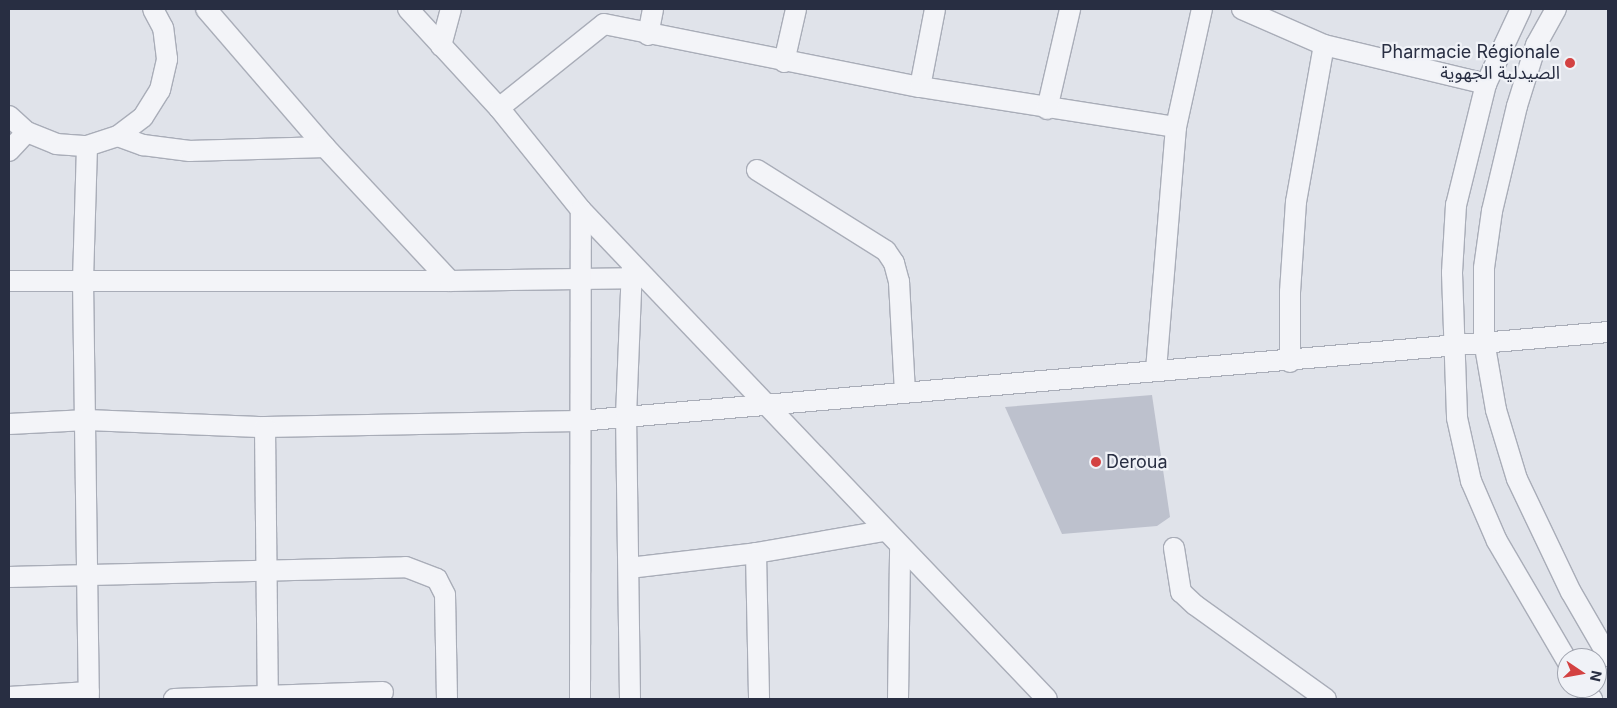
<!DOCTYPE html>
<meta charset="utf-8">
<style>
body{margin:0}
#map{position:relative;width:1617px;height:708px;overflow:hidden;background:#e0e3ea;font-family:Inter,"Noto Sans Arabic",sans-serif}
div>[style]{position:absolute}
.building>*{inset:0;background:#bdc1cd}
.roads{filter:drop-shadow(1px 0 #a9adb8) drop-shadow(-1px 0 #a9adb8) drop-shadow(0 1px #a9adb8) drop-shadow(0 -1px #a9adb8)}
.minor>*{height:20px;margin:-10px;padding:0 10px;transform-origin:10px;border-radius:10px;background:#f3f4f8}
.dots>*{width:14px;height:14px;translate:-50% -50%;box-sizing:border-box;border:2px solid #f0f2f7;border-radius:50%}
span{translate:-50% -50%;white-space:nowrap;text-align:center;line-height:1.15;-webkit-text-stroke:4.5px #f0f2f7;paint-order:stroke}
.poi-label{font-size:18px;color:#282e42}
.right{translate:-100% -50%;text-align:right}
.left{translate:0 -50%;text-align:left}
.frame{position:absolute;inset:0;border:10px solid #282e42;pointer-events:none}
.north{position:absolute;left:1557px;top:648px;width:50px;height:50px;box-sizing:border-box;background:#f0f2f7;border:1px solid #a0a4af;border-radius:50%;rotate:102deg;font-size:14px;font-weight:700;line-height:20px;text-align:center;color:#282e42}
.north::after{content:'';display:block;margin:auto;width:18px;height:22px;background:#d34242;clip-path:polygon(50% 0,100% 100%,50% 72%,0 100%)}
</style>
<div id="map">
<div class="building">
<div style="clip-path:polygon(1152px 395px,1170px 517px,1157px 526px,1062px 534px,1005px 407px)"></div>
</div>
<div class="roads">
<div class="minor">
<div style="left:206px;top:9px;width:182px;rotate:49.2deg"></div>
<div style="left:325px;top:147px;width:183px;rotate:47deg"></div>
<div style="left:408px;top:9px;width:134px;rotate:47.4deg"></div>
<div style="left:499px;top:108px;width:131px;rotate:51.2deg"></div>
<div style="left:581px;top:210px;width:675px;rotate:46.38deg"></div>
<div style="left:1242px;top:9px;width:90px;rotate:23.7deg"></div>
<div style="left:1324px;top:45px;width:167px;rotate:13.5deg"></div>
<div style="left:1521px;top:9px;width:83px;rotate:115deg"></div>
<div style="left:1486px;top:84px;width:125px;rotate:103.9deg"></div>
<div style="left:1456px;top:205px;width:68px;rotate:93.4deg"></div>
<div style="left:1452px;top:273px;width:145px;rotate:88deg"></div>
<div style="left:1457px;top:418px;width:65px;rotate:77.5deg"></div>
<div style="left:1471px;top:481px;width:65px;rotate:66.6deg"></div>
<div style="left:1497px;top:541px;width:139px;rotate:59.7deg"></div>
<div style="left:1556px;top:9px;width:41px;rotate:119.1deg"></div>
<div style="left:1536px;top:45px;width:64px;rotate:107.3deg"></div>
<div style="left:1517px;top:106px;width:108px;rotate:103.4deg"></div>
<div style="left:1492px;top:211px;width:58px;rotate:98deg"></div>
<div style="left:1484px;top:268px;width:73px;rotate:90deg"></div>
<div style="left:1484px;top:341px;width:70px;rotate:80.1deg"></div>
<div style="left:1496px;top:410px;width:72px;rotate:73.1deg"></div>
<div style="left:1517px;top:479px;width:125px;rotate:64.5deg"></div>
<div style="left:1571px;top:592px;width:74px;rotate:60deg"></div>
<div style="left:648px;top:35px;width:26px;rotate:-79deg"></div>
<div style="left:441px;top:46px;width:38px;rotate:-75deg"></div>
<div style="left:784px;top:62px;width:54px;rotate:-77.2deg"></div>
<div style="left:920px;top:87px;width:79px;rotate:-79.1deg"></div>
<div style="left:499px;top:108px;width:134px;rotate:-38.7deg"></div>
<div style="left:604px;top:24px;width:322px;rotate:11.3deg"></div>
<div style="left:920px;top:87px;width:259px;rotate:8.9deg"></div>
<div style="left:1047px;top:109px;width:103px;rotate:-77deg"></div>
<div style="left:9px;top:116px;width:24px;rotate:42deg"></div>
<div style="left:27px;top:132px;width:31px;rotate:22deg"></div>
<div style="left:56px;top:144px;width:31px;rotate:4deg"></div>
<div style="left:87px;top:146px;width:33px;rotate:-18deg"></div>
<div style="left:118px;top:136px;width:31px;rotate:-37deg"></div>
<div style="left:143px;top:117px;width:32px;rotate:-58deg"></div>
<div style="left:160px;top:90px;width:32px;rotate:-77deg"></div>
<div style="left:167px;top:59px;width:31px;rotate:-97deg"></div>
<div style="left:163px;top:28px;width:21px;rotate:-118deg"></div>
<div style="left:118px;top:136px;width:27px;rotate:20deg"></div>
<div style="left:143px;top:145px;width:47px;rotate:7.3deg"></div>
<div style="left:190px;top:151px;width:135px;rotate:-1.7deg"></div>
<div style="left:87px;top:146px;width:134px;rotate:91.7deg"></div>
<div style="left:83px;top:280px;width:419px;rotate:89.2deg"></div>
<div style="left:9px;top:151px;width:26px;rotate:-47deg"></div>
<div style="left:757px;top:170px;width:152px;rotate:32.1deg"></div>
<div style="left:886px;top:251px;width:14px;rotate:56deg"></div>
<div style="left:894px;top:263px;width:20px;rotate:75deg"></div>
<div style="left:899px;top:282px;width:111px;rotate:86.9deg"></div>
<div style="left:9px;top:281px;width:441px"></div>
<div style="left:450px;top:281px;width:181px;rotate:-0.9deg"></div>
<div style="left:1290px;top:362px;width:70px;rotate:-90deg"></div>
<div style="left:1290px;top:292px;width:90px;rotate:-86.2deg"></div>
<div style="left:1296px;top:202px;width:159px;rotate:-79.9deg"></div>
<div style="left:1156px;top:370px;width:244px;rotate:-85.3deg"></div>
<div style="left:1176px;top:127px;width:121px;rotate:-77.6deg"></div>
<div style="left:9px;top:424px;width:78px;rotate:-2.9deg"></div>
<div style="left:87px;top:420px;width:178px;rotate:2.3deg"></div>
<div style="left:265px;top:427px;width:314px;rotate:-1.1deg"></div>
<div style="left:579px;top:421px;width:1033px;rotate:-4.94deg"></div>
<div style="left:265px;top:427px;width:272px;rotate:89.4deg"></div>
<div style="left:1174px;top:548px;width:45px;rotate:81deg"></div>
<div style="left:1181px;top:592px;width:19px;rotate:43deg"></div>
<div style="left:1195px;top:605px;width:161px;rotate:35.7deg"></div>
<div style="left:756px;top:553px;width:146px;rotate:88.8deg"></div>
<div style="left:629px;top:568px;width:128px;rotate:-6.7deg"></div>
<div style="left:756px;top:553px;width:130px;rotate:-9.8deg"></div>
<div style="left:9px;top:577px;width:397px;rotate:-1.4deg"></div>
<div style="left:406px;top:567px;width:33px;rotate:21deg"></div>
<div style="left:437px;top:579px;width:18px;rotate:63deg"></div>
<div style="left:445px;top:595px;width:104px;rotate:88.9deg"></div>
<div style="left:1584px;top:688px;width:14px;rotate:54deg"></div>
<div style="left:9px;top:697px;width:80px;rotate:-3.6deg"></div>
<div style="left:174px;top:699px;width:209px;rotate:-1.9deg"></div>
<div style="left:580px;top:699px;width:489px;rotate:-89.9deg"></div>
<div style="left:630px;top:699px;width:283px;rotate:-90.8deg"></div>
<div style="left:626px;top:416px;width:151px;rotate:-87.7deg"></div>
<div style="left:898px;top:699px;width:151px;rotate:-89.2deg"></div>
</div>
</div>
<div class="dots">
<div style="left:1570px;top:63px;background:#d34242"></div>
<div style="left:1096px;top:462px;background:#d34242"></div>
</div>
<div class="poi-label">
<span class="right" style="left:1560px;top:63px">Pharmacie Régionale<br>الصيدلية الجهوية</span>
<span class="left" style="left:1106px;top:462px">Deroua</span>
</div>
<div class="frame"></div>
<div class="north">N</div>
</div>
